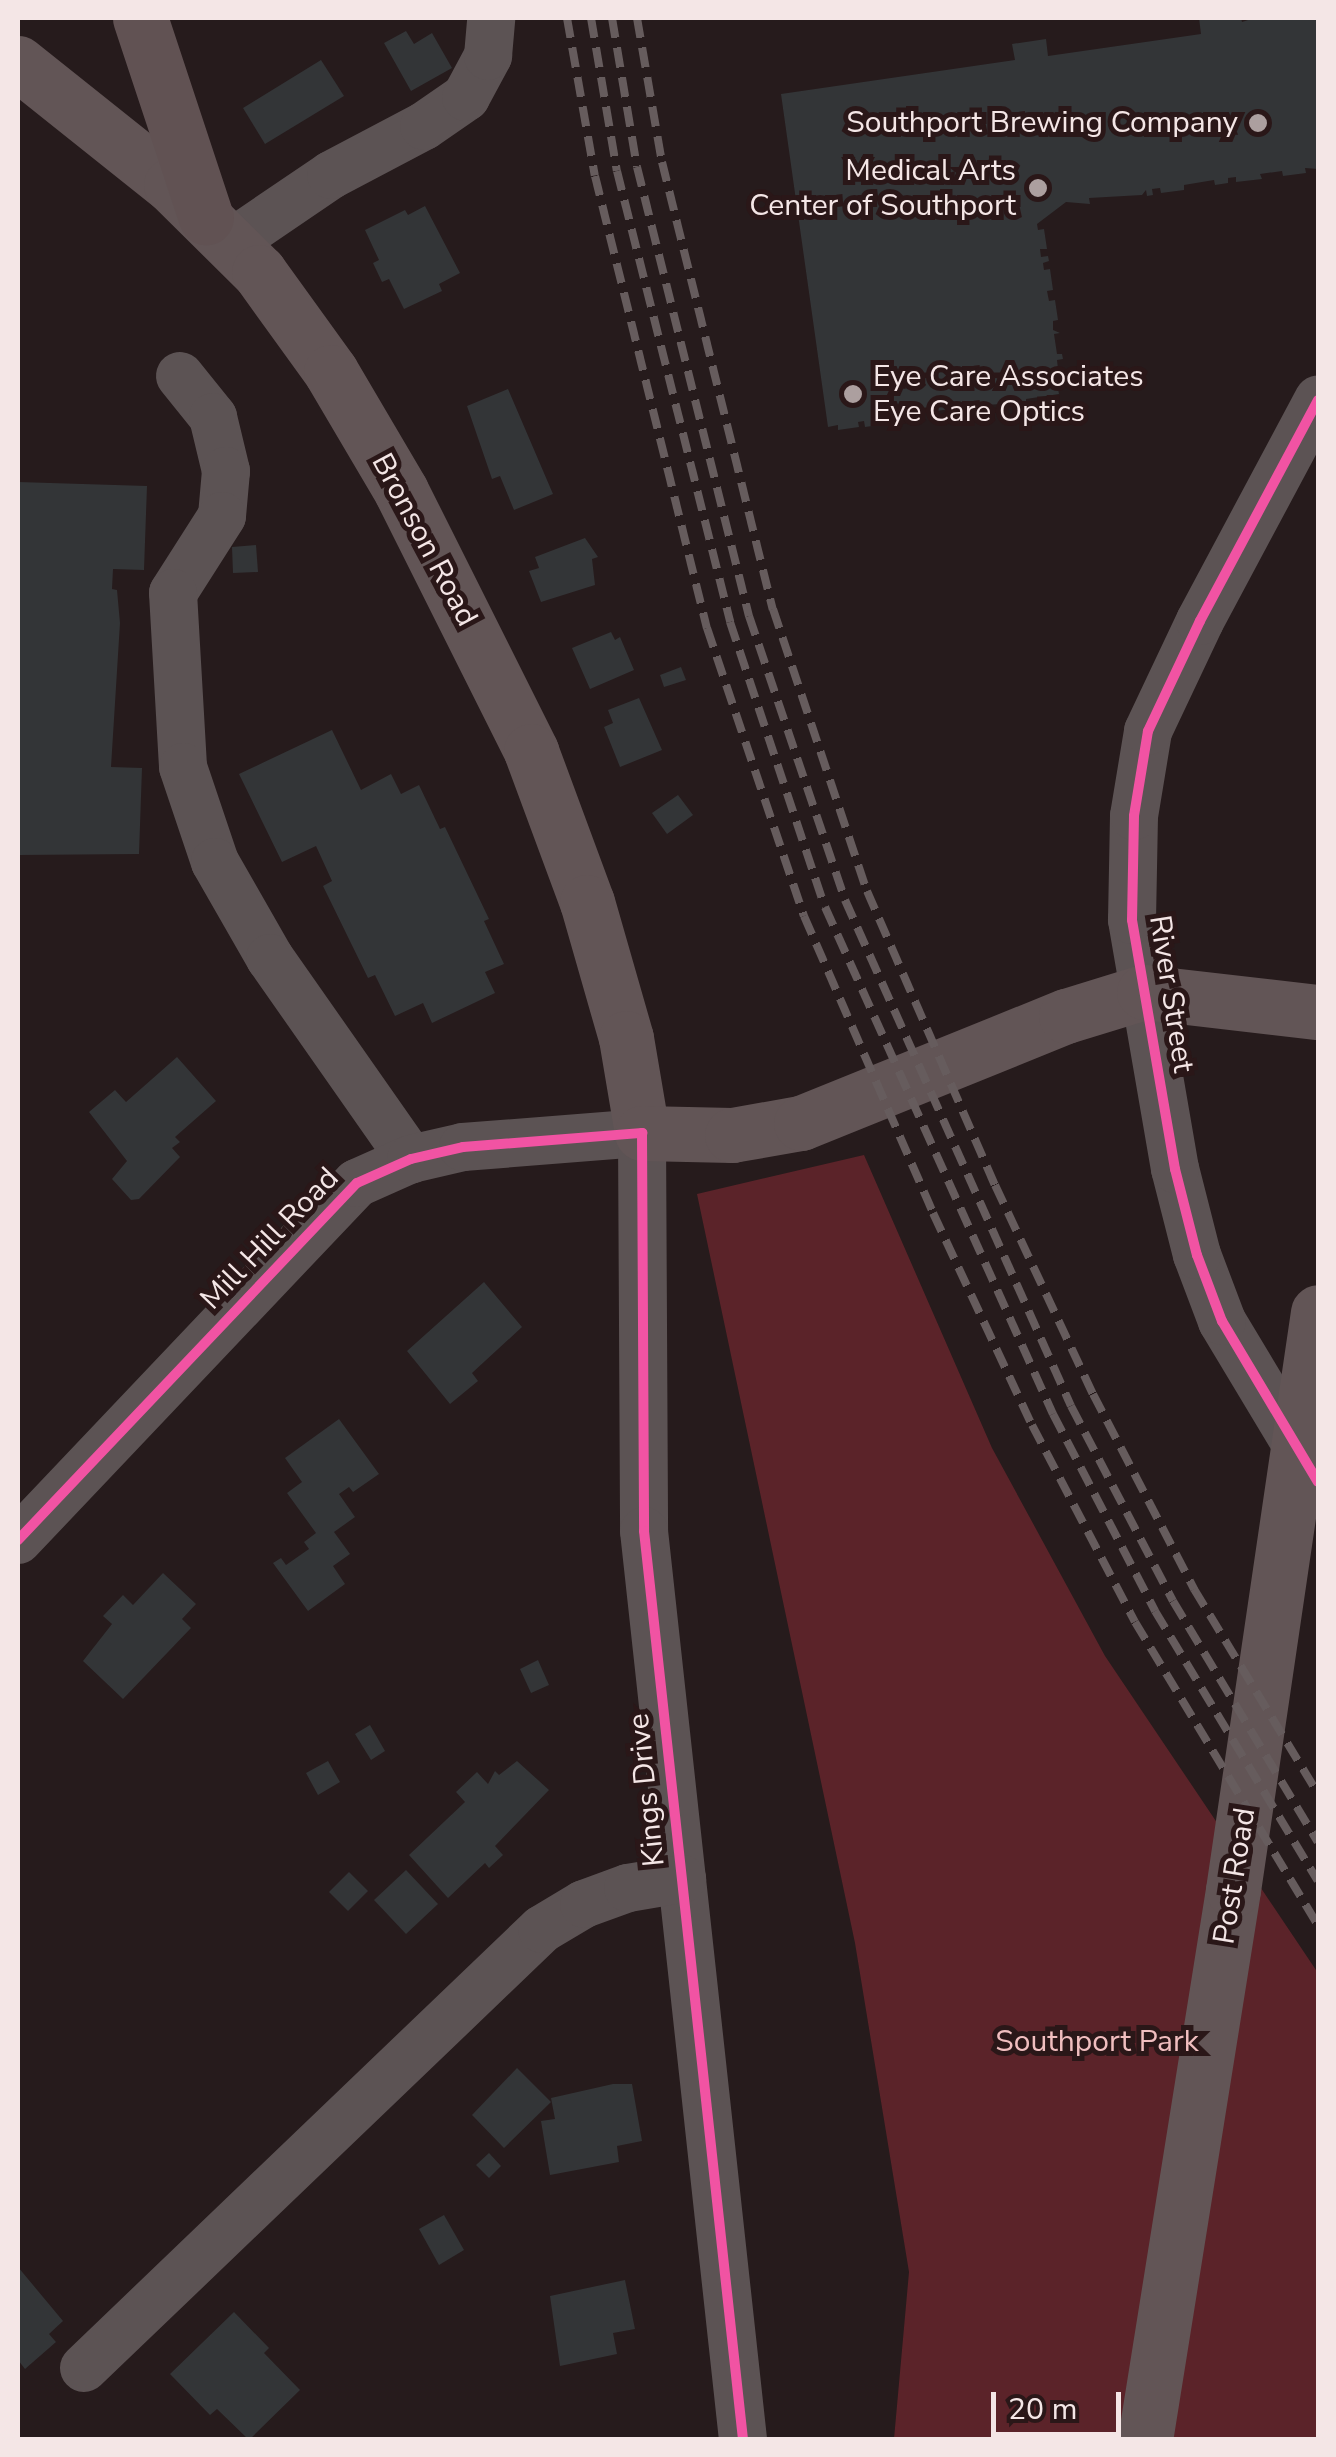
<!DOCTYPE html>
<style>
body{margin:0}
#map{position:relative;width:1336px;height:2457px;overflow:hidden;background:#261b1c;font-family:"Nunito Sans",sans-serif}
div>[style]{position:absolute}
.green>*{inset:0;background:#5b2329}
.building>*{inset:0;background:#333537}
.minor>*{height:48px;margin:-24px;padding:0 24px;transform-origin:24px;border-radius:24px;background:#5c5354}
.major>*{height:55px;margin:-27.5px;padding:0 27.5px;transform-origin:27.5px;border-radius:27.5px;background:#625556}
.highway>*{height:55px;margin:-27.5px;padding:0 27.5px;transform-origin:27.5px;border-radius:27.5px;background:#615253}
.rail>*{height:8px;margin-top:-4px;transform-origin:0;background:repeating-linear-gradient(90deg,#665c5d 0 20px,transparent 0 30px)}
.cycleway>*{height:10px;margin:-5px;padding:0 5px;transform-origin:5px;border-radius:5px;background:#f153a3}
.dots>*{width:28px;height:28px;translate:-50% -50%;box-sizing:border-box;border:5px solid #2a1718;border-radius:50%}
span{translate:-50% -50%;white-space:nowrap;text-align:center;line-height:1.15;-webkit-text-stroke:10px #2a1718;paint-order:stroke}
.poi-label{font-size:30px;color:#f4e6e6}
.right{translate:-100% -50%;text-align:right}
.left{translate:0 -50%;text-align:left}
.street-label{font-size:30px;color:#f4e6e6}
.park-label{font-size:30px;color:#f0bebf}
.frame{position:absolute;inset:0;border:20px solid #f4e6e6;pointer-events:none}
.scale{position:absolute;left:991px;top:2392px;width:130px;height:45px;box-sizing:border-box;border:5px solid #f4e6e6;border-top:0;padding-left:12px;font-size:30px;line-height:35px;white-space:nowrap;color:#f4e6e6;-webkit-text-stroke:8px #2a1718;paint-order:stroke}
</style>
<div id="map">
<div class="green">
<div style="clip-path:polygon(864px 1155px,992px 1448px,1105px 1656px,1318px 1973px,1318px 2439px,894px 2439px,909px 2272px,855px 1943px,697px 1194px)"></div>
</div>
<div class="building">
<div style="clip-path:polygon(1199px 18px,1241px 18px,1242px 22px,1254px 18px,1318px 18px,1318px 169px,1305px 168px,1306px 173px,1283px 176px,1282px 171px,1260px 174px,1262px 179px,1236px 182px,1236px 177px,1228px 178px,1228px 183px,1215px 185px,1214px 180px,1184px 185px,1184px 190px,1161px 193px,1160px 188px,1152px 189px,1153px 195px,1147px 196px,1146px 190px,1142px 195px,1089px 198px,1090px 204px,1066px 202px,1037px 224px,1038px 230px,1044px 229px,1047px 249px,1040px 249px,1041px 257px,1048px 256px,1049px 261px,1043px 263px,1044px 270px,1050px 269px,1053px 290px,1047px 291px,1049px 301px,1055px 300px,1058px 320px,1053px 321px,1053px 330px,1060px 333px,1054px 334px,1057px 354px,1062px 354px,1063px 359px,1057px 360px,1058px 369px,1064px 368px,1067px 387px,1058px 389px,1059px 394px,1026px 399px,1026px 403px,983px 405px,984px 409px,964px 412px,963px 407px,917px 414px,918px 419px,871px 421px,872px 426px,865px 427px,864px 421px,858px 422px,859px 427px,838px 430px,838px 425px,828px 427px,781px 94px,1015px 60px,1012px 44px,1046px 39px,1048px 56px,1201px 34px)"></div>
<div style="clip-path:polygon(406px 31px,414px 44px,432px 33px,452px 68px,411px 91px,384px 43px)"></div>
<div style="clip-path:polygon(321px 60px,344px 96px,265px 144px,243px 108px)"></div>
<div style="clip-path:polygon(425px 206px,460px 273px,439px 284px,442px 291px,404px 309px,389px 279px,382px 282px,373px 263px,379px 260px,365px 230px,405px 210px,408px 215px)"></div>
<div style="clip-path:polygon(508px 389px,553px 494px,514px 510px,500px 476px,492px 479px,467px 406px)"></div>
<div style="clip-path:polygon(18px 482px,147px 486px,144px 570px,113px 569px,112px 589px,117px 590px,120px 623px,111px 767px,142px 768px,139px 854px,18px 855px)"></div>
<div style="clip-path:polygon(585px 538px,598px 557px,592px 559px,595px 585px,541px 602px,529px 571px,539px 568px,535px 557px)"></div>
<div style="clip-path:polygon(256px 545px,258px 572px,233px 573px,232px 547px)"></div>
<div style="clip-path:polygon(611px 632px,615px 640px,620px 637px,634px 670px,590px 689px,572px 648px)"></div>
<div style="clip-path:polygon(681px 667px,686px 680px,664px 687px,660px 675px)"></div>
<div style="clip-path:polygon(639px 698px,662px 750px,620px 767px,604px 727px,613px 723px,608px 710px)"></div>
<div style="clip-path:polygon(332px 730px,361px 790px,391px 774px,401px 794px,419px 785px,440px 829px,445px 827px,489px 919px,484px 921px,504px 964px,485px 972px,495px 993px,432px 1023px,423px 1003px,395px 1016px,375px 975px,368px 978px,323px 886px,332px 881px,316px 846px,282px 862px,239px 774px)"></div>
<div style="clip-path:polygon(678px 795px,693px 815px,667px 834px,652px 813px)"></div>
<div style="clip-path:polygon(177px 1057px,216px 1101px,175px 1137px,180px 1142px,172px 1148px,180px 1157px,139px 1199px,131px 1200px,112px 1179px,127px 1161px,89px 1112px,115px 1090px,126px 1102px)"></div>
<div style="clip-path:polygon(484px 1282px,522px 1327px,472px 1373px,478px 1381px,450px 1404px,407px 1351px)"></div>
<div style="clip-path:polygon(339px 1419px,379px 1474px,353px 1492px,349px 1487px,339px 1494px,355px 1517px,334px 1532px,350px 1554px,333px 1566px,345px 1584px,308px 1611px,273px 1563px,281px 1558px,286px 1565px,309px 1549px,304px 1542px,316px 1533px,287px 1493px,302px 1482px,285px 1458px)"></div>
<div style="clip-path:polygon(163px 1573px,196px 1604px,182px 1619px,191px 1628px,123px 1699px,83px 1661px,112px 1624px,103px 1616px,123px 1595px,133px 1605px)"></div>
<div style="clip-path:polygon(538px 1660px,549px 1685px,531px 1693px,520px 1669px)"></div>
<div style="clip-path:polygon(370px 1725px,385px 1751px,371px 1760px,355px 1734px)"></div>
<div style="clip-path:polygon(328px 1761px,340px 1782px,318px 1795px,306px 1773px)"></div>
<div style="clip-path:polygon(517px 1761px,549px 1790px,495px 1846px,503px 1855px,489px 1868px,485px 1863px,448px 1898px,409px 1855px,465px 1802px,456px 1792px,477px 1772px,488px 1784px,495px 1771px,499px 1775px)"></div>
<div style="clip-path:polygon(406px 1870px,438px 1904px,406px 1934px,374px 1900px)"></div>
<div style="clip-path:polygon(349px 1872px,368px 1891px,348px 1911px,329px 1892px)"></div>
<div style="clip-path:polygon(517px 2068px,551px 2102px,504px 2148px,472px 2115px)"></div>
<div style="clip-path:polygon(613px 2084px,632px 2084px,642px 2141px,617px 2146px,619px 2162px,550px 2175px,541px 2121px,555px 2119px,551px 2098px)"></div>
<div style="clip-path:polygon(489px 2153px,501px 2166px,489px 2178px,476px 2165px)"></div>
<div style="clip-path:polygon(444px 2215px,464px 2250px,439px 2265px,419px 2229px)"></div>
<div style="clip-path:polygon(18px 2267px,63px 2321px,49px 2334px,56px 2342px,25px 2369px,18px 2360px)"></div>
<div style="clip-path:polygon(625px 2280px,635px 2329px,613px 2333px,617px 2354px,560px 2366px,550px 2296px)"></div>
<div style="clip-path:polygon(234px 2312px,269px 2348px,264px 2353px,300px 2390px,249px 2440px,217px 2409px,210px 2415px,170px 2374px)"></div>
</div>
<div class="minor">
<div style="left:231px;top:243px;width:121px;rotate:-34.2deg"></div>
<div style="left:331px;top:175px;width:105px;rotate:-27.8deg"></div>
<div style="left:424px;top:126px;width:51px;rotate:-34.6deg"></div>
<div style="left:466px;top:97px;width:47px;rotate:-61.8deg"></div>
<div style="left:488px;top:56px;width:38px;rotate:-85deg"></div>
<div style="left:180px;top:376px;width:53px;rotate:51.2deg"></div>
<div style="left:213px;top:417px;width:56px;rotate:76.5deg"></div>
<div style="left:226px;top:471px;width:45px;rotate:95.1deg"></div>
<div style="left:222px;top:516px;width:91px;rotate:122.5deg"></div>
<div style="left:173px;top:593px;width:174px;rotate:86.7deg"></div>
<div style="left:183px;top:767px;width:100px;rotate:71.4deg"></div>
<div style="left:215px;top:862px;width:111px;rotate:60.2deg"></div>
<div style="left:270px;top:958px;width:246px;rotate:55deg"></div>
<div style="left:1309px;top:1466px;width:169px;rotate:-121deg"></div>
<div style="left:1222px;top:1321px;width:71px;rotate:-110.7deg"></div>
<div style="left:1197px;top:1255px;width:89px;rotate:-104.3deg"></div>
<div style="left:1175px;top:1169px;width:253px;rotate:-99.8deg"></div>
<div style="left:1132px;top:920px;width:104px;rotate:-88.9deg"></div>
<div style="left:1134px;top:816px;width:86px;rotate:-80.6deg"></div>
<div style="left:1148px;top:731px;width:122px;rotate:-64.7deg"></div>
<div style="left:1200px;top:621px;width:251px;rotate:-61.9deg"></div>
<div style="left:18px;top:1540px;width:492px;rotate:-46.5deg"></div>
<div style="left:357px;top:1183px;width:59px;rotate:-24deg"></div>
<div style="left:411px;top:1159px;width:53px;rotate:-13deg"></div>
<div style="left:463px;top:1147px;width:180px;rotate:-4.5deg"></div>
<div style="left:642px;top:1133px;width:398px;rotate:89.7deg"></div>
<div style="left:644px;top:1531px;width:914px;rotate:83.78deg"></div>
<div style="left:84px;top:2368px;width:634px;rotate:-43.79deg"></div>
<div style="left:542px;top:1929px;width:49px;rotate:-30.8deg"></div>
<div style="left:584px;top:1904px;width:47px;rotate:-20deg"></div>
<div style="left:628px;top:1888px;width:55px;rotate:-9.5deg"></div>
</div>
<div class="major">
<div style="left:18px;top:63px;width:196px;rotate:38.6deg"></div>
<div style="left:171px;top:185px;width:124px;rotate:44.7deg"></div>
<div style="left:259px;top:272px;width:123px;rotate:54.2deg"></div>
<div style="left:331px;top:372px;width:138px;rotate:59.5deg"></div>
<div style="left:401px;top:491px;width:291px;rotate:63.4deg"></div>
<div style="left:531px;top:751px;width:161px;rotate:69.7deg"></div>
<div style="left:587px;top:902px;width:141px;rotate:74deg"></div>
<div style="left:626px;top:1038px;width:96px;rotate:80.4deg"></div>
<div style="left:642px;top:1133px;width:90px;rotate:1.3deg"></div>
<div style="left:732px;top:1135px;width:70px;rotate:-9.9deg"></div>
<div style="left:801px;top:1123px;width:286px;rotate:-22deg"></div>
<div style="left:1066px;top:1016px;width:82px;rotate:-17.1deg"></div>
<div style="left:1144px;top:992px;width:175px;rotate:6.6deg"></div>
<div style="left:1145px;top:2440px;width:557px;rotate:-80.91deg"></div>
<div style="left:1233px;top:1890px;width:584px;rotate:-81.63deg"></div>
</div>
<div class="highway">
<div style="left:140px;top:18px;width:210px;rotate:71.7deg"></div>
</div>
<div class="rail">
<div style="left:567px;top:18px;width:160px;rotate:80deg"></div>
<div style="left:595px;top:176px;width:466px;rotate:76.1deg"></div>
<div style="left:707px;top:628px;width:304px;rotate:71.4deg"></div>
<div style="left:804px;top:916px;width:324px;rotate:66.5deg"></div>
<div style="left:933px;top:1213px;width:234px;rotate:65deg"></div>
<div style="left:1032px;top:1425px;width:222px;rotate:62.4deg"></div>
<div style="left:1135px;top:1622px;width:354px;rotate:58.9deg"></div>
<div style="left:591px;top:18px;width:155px;rotate:80.4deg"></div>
<div style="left:617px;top:171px;width:465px;rotate:75.9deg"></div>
<div style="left:730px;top:622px;width:300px;rotate:71.6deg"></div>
<div style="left:825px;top:907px;width:556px;rotate:65.79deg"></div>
<div style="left:1053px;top:1414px;width:222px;rotate:62.6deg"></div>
<div style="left:1155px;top:1611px;width:315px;rotate:58.9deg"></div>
<div style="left:612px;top:18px;width:151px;rotate:80.5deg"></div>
<div style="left:637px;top:167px;width:463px;rotate:76deg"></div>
<div style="left:749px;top:616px;width:300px;rotate:71.3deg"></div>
<div style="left:845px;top:900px;width:554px;rotate:65.93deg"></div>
<div style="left:1071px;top:1406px;width:220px;rotate:62.4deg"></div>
<div style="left:1173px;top:1601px;width:281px;rotate:59deg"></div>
<div style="left:637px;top:18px;width:146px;rotate:80.2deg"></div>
<div style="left:662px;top:162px;width:461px;rotate:76.1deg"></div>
<div style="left:773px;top:609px;width:297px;rotate:71.6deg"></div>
<div style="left:867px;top:891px;width:321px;rotate:66.5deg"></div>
<div style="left:995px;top:1185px;width:231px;rotate:64.9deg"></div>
<div style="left:1093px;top:1394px;width:220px;rotate:62.6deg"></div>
<div style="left:1194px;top:1589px;width:240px;rotate:58.8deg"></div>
</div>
<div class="cycleway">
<div style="left:1318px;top:400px;width:251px;rotate:118.1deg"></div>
<div style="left:1200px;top:621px;width:122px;rotate:115.3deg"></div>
<div style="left:1148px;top:731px;width:86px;rotate:99.4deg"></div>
<div style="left:1134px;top:816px;width:104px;rotate:91.1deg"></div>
<div style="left:1132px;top:920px;width:253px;rotate:80.2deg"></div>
<div style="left:1175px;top:1169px;width:89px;rotate:75.7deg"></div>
<div style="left:1197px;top:1255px;width:71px;rotate:69.3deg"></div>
<div style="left:1222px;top:1321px;width:187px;rotate:59.2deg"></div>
<div style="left:18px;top:1540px;width:492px;rotate:-46.5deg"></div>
<div style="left:357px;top:1183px;width:59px;rotate:-24deg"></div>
<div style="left:411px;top:1159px;width:53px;rotate:-13deg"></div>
<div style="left:463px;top:1147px;width:180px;rotate:-4.5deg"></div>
<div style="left:642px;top:1133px;width:398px;rotate:89.7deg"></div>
<div style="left:644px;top:1531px;width:914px;rotate:83.78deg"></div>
</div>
<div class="dots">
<div style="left:1258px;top:123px;background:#ac9f9f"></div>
<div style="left:1038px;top:188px;background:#ac9f9f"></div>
<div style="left:853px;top:394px;background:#ac9f9f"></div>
</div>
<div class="poi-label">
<span class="right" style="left:1238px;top:123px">Southport Brewing Company</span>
<span class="right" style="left:1016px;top:188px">Medical Arts<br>Center of Southport</span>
<span class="left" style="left:873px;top:394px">Eye Care Associates<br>Eye Care Optics</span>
</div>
<div class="street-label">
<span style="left:424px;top:540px;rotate:62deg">Bronson Road</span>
<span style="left:1171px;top:994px;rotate:81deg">River Street</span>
<span style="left:270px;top:1239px;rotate:-46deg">Mill Hill Road</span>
<span style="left:647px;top:1790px;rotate:-96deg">Kings Drive</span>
<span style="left:1235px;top:1876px;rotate:-81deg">Post Road</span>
</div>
<div class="park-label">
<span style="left:1097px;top:2042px">Southport Park</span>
</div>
<div class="frame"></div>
<div class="scale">20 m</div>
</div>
